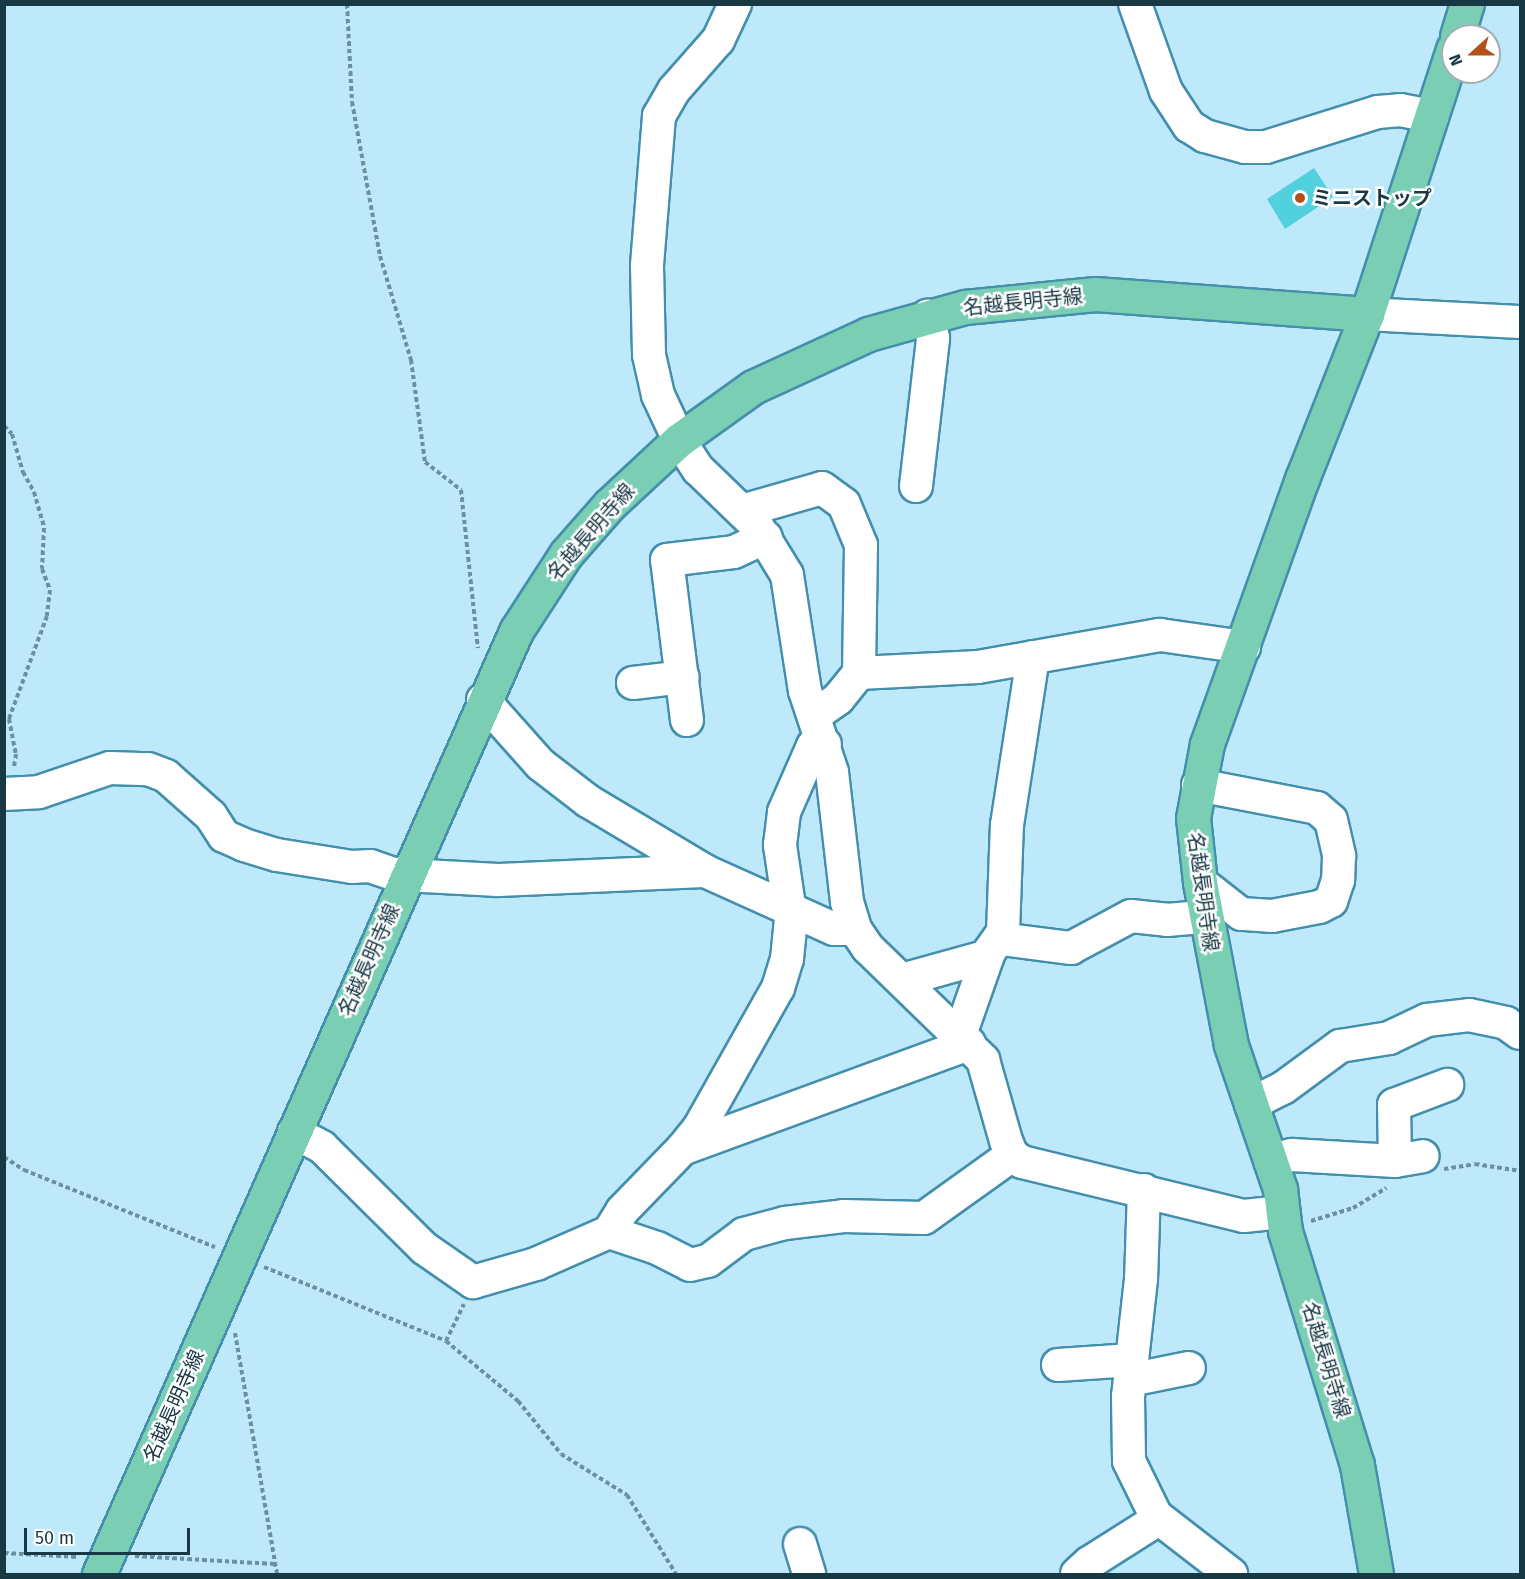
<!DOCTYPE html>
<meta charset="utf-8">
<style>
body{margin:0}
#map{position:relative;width:1525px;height:1579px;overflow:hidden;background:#bde9fb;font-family:"Fira Sans","Noto Sans JP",sans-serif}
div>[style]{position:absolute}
.building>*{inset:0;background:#51d0de}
.path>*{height:4px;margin-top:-2px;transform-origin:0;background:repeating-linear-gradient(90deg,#6b91a0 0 4.5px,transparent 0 7.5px)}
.roads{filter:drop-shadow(2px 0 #438fac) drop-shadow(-2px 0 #438fac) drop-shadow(0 2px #438fac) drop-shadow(0 -2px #438fac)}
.minor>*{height:32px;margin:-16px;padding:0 16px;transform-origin:16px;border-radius:16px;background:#fff}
.major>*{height:33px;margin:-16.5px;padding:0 16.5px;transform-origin:16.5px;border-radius:16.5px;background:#79ceb3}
.dots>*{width:16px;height:16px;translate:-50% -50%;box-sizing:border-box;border:3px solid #fff;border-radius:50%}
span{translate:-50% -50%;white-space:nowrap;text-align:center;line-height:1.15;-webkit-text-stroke:5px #fff;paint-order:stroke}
.poi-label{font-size:20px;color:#183844;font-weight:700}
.left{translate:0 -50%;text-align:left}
.street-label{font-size:20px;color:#183844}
.frame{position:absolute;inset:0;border:6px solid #183844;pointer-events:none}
.north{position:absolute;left:1441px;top:24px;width:60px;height:60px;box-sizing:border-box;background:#fff;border:2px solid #a3afb4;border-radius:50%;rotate:249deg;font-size:16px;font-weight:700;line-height:24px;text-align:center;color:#183844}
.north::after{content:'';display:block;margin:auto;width:21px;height:27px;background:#b25017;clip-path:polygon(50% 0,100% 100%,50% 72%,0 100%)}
.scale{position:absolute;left:24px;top:1528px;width:166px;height:27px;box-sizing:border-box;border:3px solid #183844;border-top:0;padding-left:8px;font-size:18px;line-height:21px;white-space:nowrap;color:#183844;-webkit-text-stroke:4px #fff;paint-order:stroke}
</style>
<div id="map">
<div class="building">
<div style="clip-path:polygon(1314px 168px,1333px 197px,1285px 229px,1267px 199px)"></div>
</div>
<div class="path">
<div style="left:347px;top:4px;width:98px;rotate:87.1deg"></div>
<div style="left:352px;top:102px;width:157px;rotate:79.7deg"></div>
<div style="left:380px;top:256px;width:109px;rotate:73.4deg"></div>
<div style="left:411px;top:360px;width:103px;rotate:82.2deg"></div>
<div style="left:425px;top:462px;width:46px;rotate:37.9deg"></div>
<div style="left:461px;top:490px;width:159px;rotate:83.9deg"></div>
<div style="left:4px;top:426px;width:11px;rotate:45deg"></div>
<div style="left:12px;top:434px;width:40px;rotate:74deg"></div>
<div style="left:23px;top:472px;width:23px;rotate:61deg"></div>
<div style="left:34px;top:492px;width:37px;rotate:74deg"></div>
<div style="left:44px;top:528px;width:41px;rotate:92.8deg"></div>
<div style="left:42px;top:569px;width:22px;rotate:69deg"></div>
<div style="left:50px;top:590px;width:26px;rotate:97deg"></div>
<div style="left:47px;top:616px;width:110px;rotate:110.3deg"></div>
<div style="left:9px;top:719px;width:36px;rotate:79deg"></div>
<div style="left:16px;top:754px;width:13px;rotate:99deg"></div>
<div style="left:4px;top:1157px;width:24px;rotate:33deg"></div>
<div style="left:24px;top:1170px;width:206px;rotate:22deg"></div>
<div style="left:1444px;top:1169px;width:31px;rotate:-9deg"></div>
<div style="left:1475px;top:1164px;width:46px;rotate:8.8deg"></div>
<div style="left:1311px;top:1221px;width:44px;rotate:-17.2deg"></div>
<div style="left:1353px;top:1208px;width:39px;rotate:-31deg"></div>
<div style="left:264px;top:1267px;width:196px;rotate:22.1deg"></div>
<div style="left:446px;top:1341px;width:94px;rotate:39.8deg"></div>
<div style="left:518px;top:1401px;width:68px;rotate:50.9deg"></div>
<div style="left:561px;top:1454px;width:78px;rotate:31.8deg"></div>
<div style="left:627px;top:1495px;width:93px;rotate:58.2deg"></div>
<div style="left:235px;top:1333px;width:245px;rotate:80.1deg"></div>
<div style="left:446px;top:1341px;width:41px;rotate:-64.1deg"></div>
<div style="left:4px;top:1553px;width:74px;rotate:3.1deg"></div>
<div style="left:135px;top:1556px;width:140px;rotate:3.3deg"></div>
</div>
<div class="roads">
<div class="minor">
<div style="left:735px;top:4px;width:40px;rotate:115deg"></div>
<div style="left:718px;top:40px;width:67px;rotate:131.3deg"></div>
<div style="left:674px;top:90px;width:30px;rotate:120deg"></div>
<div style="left:659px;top:116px;width:150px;rotate:94.6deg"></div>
<div style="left:647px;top:266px;width:89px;rotate:88.7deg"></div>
<div style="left:649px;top:355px;width:41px;rotate:77.3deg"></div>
<div style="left:658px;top:395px;width:50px;rotate:65deg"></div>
<div style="left:679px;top:440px;width:35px;rotate:57deg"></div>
<div style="left:698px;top:469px;width:82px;rotate:44deg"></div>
<div style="left:757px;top:526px;width:57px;rotate:58.5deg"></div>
<div style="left:787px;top:575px;width:117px;rotate:81.2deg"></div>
<div style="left:805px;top:691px;width:85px;rotate:71.6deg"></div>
<div style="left:832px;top:772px;width:131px;rotate:83.4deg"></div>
<div style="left:847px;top:902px;width:28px;rotate:73deg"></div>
<div style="left:855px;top:929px;width:23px;rotate:56deg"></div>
<div style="left:868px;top:948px;width:161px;rotate:44.2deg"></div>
<div style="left:983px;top:1060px;width:84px;rotate:74.1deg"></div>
<div style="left:1006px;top:1141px;width:15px;rotate:67deg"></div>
<div style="left:1012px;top:1155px;width:12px;rotate:35deg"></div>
<div style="left:1022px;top:1162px;width:228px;rotate:13.7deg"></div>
<div style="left:1244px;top:1216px;width:36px;rotate:-6deg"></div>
<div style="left:1135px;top:4px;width:92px;rotate:70.4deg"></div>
<div style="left:1166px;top:91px;width:42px;rotate:56.7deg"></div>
<div style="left:1189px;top:126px;width:19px;rotate:32deg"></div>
<div style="left:1205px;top:136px;width:41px;rotate:15.4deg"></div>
<div style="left:1245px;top:147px;width:21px"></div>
<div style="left:1266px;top:147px;width:117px;rotate:-17.4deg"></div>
<div style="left:1378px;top:112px;width:22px;rotate:-5deg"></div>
<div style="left:1400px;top:110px;width:33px;rotate:11deg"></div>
<div style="left:1367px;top:314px;width:153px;rotate:3deg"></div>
<div style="left:916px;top:486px;width:149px;rotate:-83.4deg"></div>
<div style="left:933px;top:338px;width:23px;rotate:-103deg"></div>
<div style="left:742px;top:511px;width:83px;rotate:-16deg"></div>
<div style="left:822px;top:488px;width:27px;rotate:36deg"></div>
<div style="left:844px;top:504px;width:44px;rotate:67.5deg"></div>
<div style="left:861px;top:545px;width:128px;rotate:90.9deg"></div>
<div style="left:859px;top:673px;width:33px;rotate:129deg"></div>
<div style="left:838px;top:699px;width:29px;rotate:145deg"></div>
<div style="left:859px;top:673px;width:119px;rotate:-2.9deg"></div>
<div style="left:978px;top:667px;width:185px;rotate:-10deg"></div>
<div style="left:1160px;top:635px;width:85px;rotate:8.1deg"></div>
<div style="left:633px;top:683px;width:50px;rotate:-6.8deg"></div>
<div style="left:483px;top:700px;width:86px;rotate:48.3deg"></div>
<div style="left:540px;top:764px;width:61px;rotate:37.6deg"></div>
<div style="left:588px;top:801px;width:136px;rotate:30.9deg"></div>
<div style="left:705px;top:871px;width:141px;rotate:24.2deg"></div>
<div style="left:834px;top:929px;width:21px"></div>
<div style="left:687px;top:720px;width:161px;rotate:-97.1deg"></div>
<div style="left:667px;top:560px;width:67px;rotate:-6.8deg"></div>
<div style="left:734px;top:552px;width:35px;rotate:-25deg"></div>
<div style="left:1198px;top:785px;width:121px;rotate:10.9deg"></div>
<div style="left:1317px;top:808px;width:18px;rotate:41deg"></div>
<div style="left:1331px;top:820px;width:37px;rotate:77deg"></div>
<div style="left:1339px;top:856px;width:24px;rotate:92deg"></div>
<div style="left:1338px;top:880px;width:22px;rotate:108deg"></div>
<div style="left:1331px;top:901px;width:13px;rotate:153deg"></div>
<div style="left:1319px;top:907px;width:48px;rotate:169.2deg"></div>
<div style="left:1272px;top:916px;width:31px;rotate:-176deg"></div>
<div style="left:1241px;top:914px;width:52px;rotate:-142deg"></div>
<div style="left:4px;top:794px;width:35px;rotate:-3deg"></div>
<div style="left:39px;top:792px;width:75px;rotate:-18.7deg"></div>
<div style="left:110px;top:768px;width:38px;rotate:2deg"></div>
<div style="left:148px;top:769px;width:19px;rotate:21deg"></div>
<div style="left:166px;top:776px;width:60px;rotate:41.6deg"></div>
<div style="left:211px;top:816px;width:24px;rotate:57deg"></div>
<div style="left:224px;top:836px;width:22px;rotate:24deg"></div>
<div style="left:244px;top:845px;width:34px;rotate:17deg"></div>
<div style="left:277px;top:855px;width:76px;rotate:9.1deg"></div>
<div style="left:352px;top:867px;width:18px;rotate:-3deg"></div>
<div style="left:370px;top:866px;width:36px;rotate:19deg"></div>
<div style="left:408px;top:870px;width:17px;rotate:21deg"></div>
<div style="left:424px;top:876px;width:74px;rotate:3.1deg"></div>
<div style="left:498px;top:880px;width:207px;rotate:-2.5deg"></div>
<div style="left:1001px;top:939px;width:71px;rotate:7.3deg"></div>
<div style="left:1071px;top:948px;width:68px;rotate:-28.1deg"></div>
<div style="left:1131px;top:916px;width:36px;rotate:6deg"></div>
<div style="left:1167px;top:920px;width:38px;rotate:-5deg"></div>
<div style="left:902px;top:980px;width:89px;rotate:-15.6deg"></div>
<div style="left:960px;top:1035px;width:88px;rotate:-70.7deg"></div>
<div style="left:989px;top:952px;width:24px;rotate:-55deg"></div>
<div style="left:1003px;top:932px;width:107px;rotate:-87.9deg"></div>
<div style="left:1007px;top:825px;width:170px;rotate:-81.2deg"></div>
<div style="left:1251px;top:1104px;width:36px;rotate:-27deg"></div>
<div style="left:1283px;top:1088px;width:71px;rotate:-36.4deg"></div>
<div style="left:1340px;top:1046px;width:50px;rotate:-9.3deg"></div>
<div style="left:1389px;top:1038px;width:42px;rotate:-25.3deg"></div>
<div style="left:1427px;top:1020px;width:42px;rotate:-6.8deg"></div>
<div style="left:1469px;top:1015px;width:38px;rotate:12deg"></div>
<div style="left:1506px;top:1023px;width:17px;rotate:36deg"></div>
<div style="left:294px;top:1132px;width:32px;rotate:28deg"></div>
<div style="left:322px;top:1147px;width:144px;rotate:44.7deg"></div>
<div style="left:424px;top:1248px;width:60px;rotate:34.8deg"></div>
<div style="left:473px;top:1282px;width:66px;rotate:-15.9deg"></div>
<div style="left:536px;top:1264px;width:80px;rotate:-23.7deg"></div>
<div style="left:609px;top:1232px;width:25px;rotate:-58deg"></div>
<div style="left:622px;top:1211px;width:86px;rotate:-45.9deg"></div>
<div style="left:682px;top:1149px;width:306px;rotate:-20.1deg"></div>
<div style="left:682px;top:1149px;width:27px;rotate:-51deg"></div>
<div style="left:699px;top:1128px;width:161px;rotate:-60.6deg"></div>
<div style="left:778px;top:988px;width:30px;rotate:-73deg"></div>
<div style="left:787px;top:959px;width:40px;rotate:-84.3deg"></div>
<div style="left:791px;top:919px;width:75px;rotate:-98.5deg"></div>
<div style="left:780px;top:845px;width:33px;rotate:-83deg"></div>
<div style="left:784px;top:812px;width:72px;rotate:-66.3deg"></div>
<div style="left:813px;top:746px;width:12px;rotate:-9deg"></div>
<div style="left:1270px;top:1160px;width:23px;rotate:-13deg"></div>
<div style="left:1292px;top:1155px;width:103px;rotate:3.3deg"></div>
<div style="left:1395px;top:1161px;width:56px;rotate:-91deg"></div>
<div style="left:1394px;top:1105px;width:57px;rotate:-20.7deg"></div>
<div style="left:1395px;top:1161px;width:28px;rotate:-10deg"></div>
<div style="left:1144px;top:1190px;width:89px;rotate:91.9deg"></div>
<div style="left:1141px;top:1279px;width:118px;rotate:96.3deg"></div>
<div style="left:1128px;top:1396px;width:65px;rotate:89.1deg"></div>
<div style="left:1129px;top:1461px;width:61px;rotate:63.9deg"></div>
<div style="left:1156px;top:1516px;width:95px;rotate:37.7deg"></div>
<div style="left:609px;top:1232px;width:51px;rotate:18.4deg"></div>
<div style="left:657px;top:1248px;width:37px;rotate:27deg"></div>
<div style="left:690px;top:1265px;width:18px;rotate:-13deg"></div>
<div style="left:708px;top:1261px;width:45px;rotate:-36.9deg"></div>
<div style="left:744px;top:1234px;width:42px;rotate:-15deg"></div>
<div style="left:785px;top:1223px;width:59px;rotate:-6.8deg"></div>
<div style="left:844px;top:1216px;width:80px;rotate:1.4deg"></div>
<div style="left:924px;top:1218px;width:108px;rotate:-35.6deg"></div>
<div style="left:1058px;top:1365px;width:74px;rotate:-3.9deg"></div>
<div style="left:1130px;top:1380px;width:60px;rotate:-11.5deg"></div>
<div style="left:800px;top:1544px;width:31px;rotate:73deg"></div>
<div style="left:1077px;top:1574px;width:16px;rotate:-43deg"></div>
<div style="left:1089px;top:1563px;width:71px;rotate:-32.3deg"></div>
<div style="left:1149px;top:1525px;width:11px;rotate:-52deg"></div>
</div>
<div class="major">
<div style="left:1457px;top:36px;width:34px;rotate:-73deg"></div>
<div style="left:99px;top:1574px;width:1031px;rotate:-66.14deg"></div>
<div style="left:516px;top:631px;width:92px;rotate:-57deg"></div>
<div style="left:566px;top:554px;width:65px;rotate:-48.7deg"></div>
<div style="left:609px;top:505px;width:96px;rotate:-42.9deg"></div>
<div style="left:679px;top:440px;width:91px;rotate:-35.6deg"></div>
<div style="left:753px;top:387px;width:127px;rotate:-24.7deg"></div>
<div style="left:868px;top:334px;width:101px;rotate:-15.6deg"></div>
<div style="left:965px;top:307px;width:131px;rotate:-5.7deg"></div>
<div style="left:1095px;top:294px;width:273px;rotate:4.2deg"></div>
<div style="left:1376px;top:1574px;width:111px;rotate:-99.9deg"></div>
<div style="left:1357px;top:1465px;width:245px;rotate:-107.1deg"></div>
<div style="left:1285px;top:1231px;width:42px;rotate:-96.8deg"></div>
<div style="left:1280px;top:1189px;width:152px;rotate:-108.8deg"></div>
<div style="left:1231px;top:1045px;width:166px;rotate:-100.8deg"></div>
<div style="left:1200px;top:882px;width:64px;rotate:-96.2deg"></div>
<div style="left:1193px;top:818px;width:75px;rotate:-79.3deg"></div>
<div style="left:1207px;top:744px;width:282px;rotate:-70.3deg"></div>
<div style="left:1302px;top:479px;width:177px;rotate:-68.5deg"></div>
<div style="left:1367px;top:314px;width:279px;rotate:-72deg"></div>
</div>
</div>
<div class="dots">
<div style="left:1300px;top:198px;background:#b25017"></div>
</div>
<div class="poi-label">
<span class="left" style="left:1312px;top:198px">ミニストップ</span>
</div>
<div class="street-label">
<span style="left:1023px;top:302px;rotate:-6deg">名越長明寺線</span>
<span style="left:591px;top:532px;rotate:-49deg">名越長明寺線</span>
<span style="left:1203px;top:892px;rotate:82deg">名越長明寺線</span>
<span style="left:369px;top:960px;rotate:-66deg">名越長明寺線</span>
<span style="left:1326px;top:1360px;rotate:73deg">名越長明寺線</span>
<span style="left:174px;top:1406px;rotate:-66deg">名越長明寺線</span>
</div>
<div class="frame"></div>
<div class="north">N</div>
<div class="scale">50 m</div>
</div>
